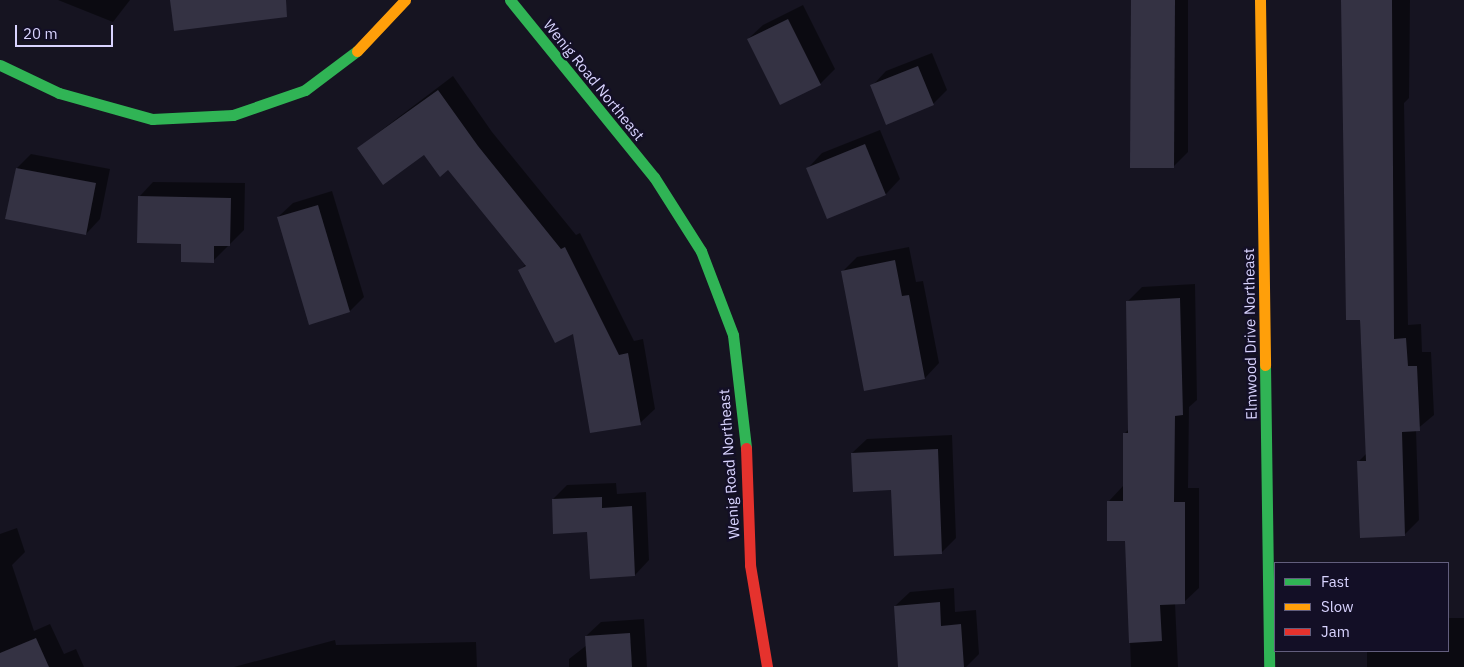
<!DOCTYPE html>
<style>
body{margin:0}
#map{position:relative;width:1464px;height:667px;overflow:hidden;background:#161421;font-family:"IBM Plex Sans",sans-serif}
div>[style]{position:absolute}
.shadow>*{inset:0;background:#0007}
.building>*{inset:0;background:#343243}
.fast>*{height:11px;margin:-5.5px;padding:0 5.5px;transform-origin:5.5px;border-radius:5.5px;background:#30b455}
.slow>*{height:11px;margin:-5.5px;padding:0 5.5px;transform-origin:5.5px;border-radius:5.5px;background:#ff9f0a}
.jam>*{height:11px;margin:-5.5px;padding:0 5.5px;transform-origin:5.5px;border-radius:5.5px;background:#e5322d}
span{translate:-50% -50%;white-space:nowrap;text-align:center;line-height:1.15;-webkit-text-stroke:4.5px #130f26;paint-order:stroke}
.street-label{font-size:15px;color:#d9d4ff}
.legend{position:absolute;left:1274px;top:562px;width:175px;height:90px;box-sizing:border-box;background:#130f26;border:1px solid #625e7d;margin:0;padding:6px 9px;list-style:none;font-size:15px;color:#d9d4ff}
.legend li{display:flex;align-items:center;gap:10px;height:25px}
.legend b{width:25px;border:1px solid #625e7d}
.scale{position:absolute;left:15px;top:25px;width:98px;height:22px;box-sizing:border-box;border:2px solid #d9d4ff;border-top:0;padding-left:6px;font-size:15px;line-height:18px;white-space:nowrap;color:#d9d4ff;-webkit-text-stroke:4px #130f26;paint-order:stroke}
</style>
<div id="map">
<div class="shadow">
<div style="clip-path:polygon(58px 0,130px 0,113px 22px)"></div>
<div style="clip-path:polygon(1132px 0,1188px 0,1188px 152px,1174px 166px)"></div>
<div style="clip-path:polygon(1343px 0,1410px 0,1409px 98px,1404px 103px,1408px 325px,1421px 324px,1422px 352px,1431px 352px,1434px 415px,1416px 430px,1419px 520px,1404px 535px,1358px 462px,1367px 453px)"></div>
<div style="clip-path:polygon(803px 5px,835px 69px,820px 84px,748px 39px,763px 25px)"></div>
<div style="clip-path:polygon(932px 53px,947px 90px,933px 104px,872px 86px,886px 71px)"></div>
<div style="clip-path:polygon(453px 76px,492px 132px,576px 235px,580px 233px,634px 341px,643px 339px,655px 409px,640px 423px,574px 332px,520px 270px,526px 264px,449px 169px,424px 153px,358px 148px)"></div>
<div style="clip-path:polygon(880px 130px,900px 179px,886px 194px,828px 217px,808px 168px,822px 153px)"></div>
<div style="clip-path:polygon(31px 154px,110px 169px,100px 219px,86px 234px,17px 168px)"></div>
<div style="clip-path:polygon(153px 182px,245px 183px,244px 230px,213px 261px,183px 242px,139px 197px)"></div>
<div style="clip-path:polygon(332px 191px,364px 297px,350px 311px,278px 217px,293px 203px)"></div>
<div style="clip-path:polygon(909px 247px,916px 282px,923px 281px,939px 363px,925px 378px,865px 390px,842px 272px,857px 257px)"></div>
<div style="clip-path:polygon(1195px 284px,1197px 400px,1189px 407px,1188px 488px,1199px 488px,1199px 588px,1184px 602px,1175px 603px,1178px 667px,1131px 667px,1126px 540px,1109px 501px,1123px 486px,1124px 434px,1129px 429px,1127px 302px,1142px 287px)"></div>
<div style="clip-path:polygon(952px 435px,956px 538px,941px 553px,892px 489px,852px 453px,867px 439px)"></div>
<div style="clip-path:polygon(616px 483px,617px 494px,646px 492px,649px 560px,635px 575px,553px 499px,567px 485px)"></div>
<div style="clip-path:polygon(17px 528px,25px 552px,12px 565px,34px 631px,50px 624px,64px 654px,76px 649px,84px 667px,0 667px,0 534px)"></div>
<div style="clip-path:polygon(954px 588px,955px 612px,976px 610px,979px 654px,966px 667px,899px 667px,895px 606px,910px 592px)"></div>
<div style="clip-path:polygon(1448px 618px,1464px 618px,1464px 667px,1367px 667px,1367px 651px,1448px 651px)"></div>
<div style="clip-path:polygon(644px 619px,647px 667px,569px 667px,569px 659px,587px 645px,586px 636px,601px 622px)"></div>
<div style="clip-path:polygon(335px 640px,336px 645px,476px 642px,477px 667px,234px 667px)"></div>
</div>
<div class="building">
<div style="clip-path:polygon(170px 0,286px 0,287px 17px,174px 31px)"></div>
<div style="clip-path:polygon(1131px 0,1175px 0,1174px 168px,1130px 168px)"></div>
<div style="clip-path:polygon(1341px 0,1392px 0,1394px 339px,1406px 338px,1408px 366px,1417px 366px,1420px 431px,1402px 432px,1405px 536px,1360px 538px,1357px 461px,1366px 461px,1360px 320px,1346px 320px)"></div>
<div style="clip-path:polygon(788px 19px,821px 85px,780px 105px,747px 39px)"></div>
<div style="clip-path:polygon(918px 66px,934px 105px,886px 125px,870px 85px)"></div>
<div style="clip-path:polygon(438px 90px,478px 146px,561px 249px,565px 247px,619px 355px,628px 353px,641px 425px,590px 433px,573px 334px,555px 343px,518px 270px,526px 266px,448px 170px,440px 177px,424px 155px,383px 185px,357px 148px)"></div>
<div style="clip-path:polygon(865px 144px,886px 195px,827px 219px,806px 168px)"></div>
<div style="clip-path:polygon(16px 168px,96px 183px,86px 235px,5px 219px)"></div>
<div style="clip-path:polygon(138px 196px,231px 198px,230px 246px,214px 246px,214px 263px,181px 262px,181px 244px,137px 243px)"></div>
<div style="clip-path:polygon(318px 205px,350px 312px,309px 325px,277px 217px)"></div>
<div style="clip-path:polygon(895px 260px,902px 296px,909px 295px,925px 379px,864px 391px,841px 271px)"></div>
<div style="clip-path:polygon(1180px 298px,1183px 415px,1175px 416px,1174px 502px,1185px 502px,1185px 604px,1160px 605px,1162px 641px,1129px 643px,1125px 541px,1107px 541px,1107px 501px,1123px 501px,1123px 433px,1128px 433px,1126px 301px)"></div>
<div style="clip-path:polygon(938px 449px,942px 554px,894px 556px,891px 490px,853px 492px,851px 453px)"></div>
<div style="clip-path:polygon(602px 497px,602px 508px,632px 506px,635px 576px,590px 579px,587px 532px,553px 534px,552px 499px)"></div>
<div style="clip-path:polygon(940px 602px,941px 626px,961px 624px,964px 667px,898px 667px,894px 606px)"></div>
<div style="clip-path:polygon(630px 633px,632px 667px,587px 667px,585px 636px)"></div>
<div style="clip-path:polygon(36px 638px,49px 667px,0 667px,0 653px)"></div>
</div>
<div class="fast">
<div style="left:510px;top:0;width:228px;rotate:50.9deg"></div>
<div style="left:654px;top:177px;width:88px;rotate:57.6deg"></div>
<div style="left:701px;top:251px;width:90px;rotate:69.1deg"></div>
<div style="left:733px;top:335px;width:114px;rotate:83.4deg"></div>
<div style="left:0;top:65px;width:65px;rotate:25.4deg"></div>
<div style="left:59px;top:93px;width:97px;rotate:15.6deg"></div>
<div style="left:152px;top:119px;width:81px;rotate:-2.8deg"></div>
<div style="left:233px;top:115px;width:76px;rotate:-19.1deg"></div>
<div style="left:305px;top:90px;width:65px;rotate:-36.9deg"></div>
<div style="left:1265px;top:365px;width:302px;rotate:89.2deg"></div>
</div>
<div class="slow">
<div style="left:1260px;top:0;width:365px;rotate:89.2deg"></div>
<div style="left:357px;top:51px;width:70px;rotate:-46.7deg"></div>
</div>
<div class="jam">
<div style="left:746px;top:448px;width:117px;rotate:88deg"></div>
<div style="left:750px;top:565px;width:103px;rotate:80.5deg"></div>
</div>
<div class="street-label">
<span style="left:594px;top:80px;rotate:51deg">Wenig Road Northeast</span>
<span style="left:1250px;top:334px;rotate:-91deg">Elmwood Drive Northeast</span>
<span style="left:729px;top:464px;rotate:-94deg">Wenig Road Northeast</span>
</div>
<ul class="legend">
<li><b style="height:6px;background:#30b455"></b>Fast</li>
<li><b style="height:6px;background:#ff9f0a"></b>Slow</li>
<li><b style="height:6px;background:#e5322d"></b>Jam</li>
</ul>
<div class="scale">20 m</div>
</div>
